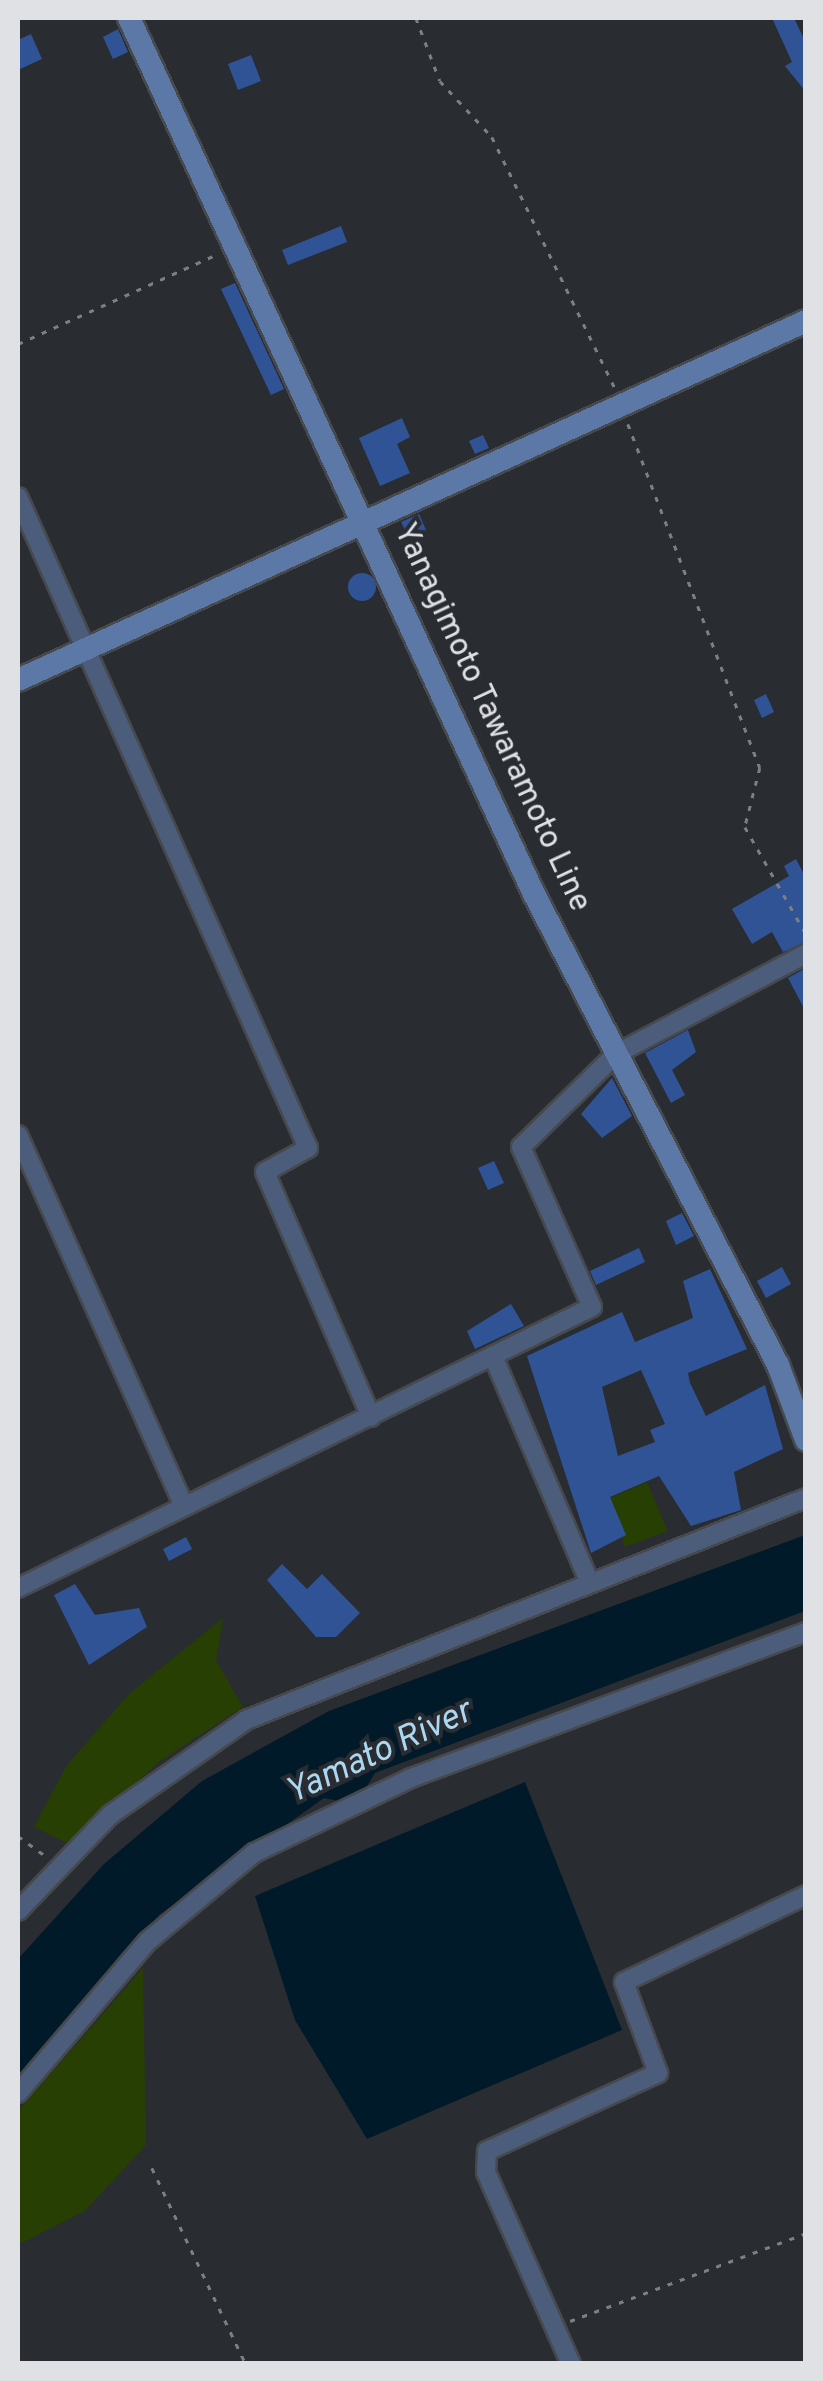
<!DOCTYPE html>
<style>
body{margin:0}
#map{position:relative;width:823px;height:2381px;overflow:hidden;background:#292c31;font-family:Overpass,sans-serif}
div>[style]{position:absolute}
.green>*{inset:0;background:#273f02}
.water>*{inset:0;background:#001a29}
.building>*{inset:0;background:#305395}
.round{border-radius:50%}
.path>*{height:2.5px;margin-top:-1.25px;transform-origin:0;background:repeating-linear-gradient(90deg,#7d7f84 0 5px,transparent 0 13px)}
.roads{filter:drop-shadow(2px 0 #46494e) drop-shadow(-2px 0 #46494e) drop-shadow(0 2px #46494e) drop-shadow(0 -2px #46494e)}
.street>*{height:18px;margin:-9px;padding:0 9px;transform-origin:9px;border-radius:9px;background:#4b5d7a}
.secondary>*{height:22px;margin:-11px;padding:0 11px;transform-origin:11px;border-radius:11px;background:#5b78a6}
span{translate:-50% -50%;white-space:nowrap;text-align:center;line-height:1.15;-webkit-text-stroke:8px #292c31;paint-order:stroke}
.street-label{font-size:32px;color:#dfe1e5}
.water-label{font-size:35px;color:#abd7f1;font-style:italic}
.frame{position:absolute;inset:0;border:20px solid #dfe1e5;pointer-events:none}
</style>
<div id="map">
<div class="green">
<div style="clip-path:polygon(647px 1482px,668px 1531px,625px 1547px,610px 1498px)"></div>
<div style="clip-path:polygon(223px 1618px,216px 1660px,243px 1707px,160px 1761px,69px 1844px,34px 1827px,67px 1765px,129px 1694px)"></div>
<div style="clip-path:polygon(143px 1968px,146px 2145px,85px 2211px,18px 2245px,18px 2111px)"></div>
</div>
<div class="water">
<div style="clip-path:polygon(805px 1535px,805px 1611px,375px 1773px,362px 1794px,343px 1802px,324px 1798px,159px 1915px,18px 2077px,18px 1959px,104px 1864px,202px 1781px,329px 1711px)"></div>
<div style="clip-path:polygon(525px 1782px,622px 2030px,367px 2139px,295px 2020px,255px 1896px)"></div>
</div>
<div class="building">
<div style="clip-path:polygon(772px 18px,794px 18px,806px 43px,806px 92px,785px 66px,792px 62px)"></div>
<div style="clip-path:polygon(118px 29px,128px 52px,113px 59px,103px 37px)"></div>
<div style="clip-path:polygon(31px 34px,42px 59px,18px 70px,18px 40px)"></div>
<div style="clip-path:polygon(251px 55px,261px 81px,238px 90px,228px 64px)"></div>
<div style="clip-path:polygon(341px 226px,347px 242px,288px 265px,282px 250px)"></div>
<div style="clip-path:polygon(235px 283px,284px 389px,271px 395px,221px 289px)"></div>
<div style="clip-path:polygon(402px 418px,410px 437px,397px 444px,410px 473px,380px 486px,359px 438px)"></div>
<div style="clip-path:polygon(483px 435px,489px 448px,475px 454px,469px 441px)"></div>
<div style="clip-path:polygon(419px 514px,426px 530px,409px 538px,401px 522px)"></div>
<div class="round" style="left:348px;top:573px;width:28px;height:28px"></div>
<div style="clip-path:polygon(766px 694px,774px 712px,762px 718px,754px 700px)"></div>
<div style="clip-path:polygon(796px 859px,806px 878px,806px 942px,783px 952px,772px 932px,752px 944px,732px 909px,789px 876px,784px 866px)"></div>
<div style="clip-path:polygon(806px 968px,806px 1012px,788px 978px)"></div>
<div style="clip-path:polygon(688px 1030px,696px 1052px,672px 1070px,685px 1095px,671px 1103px,645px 1053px)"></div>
<div style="clip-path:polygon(612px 1078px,632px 1116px,602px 1138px,581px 1114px)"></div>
<div style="clip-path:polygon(494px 1161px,504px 1183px,488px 1190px,478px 1168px)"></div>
<div style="clip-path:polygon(682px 1213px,694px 1236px,676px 1245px,666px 1221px)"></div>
<div style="clip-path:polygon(639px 1248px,645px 1262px,596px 1285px,590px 1271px)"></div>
<div style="clip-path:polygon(782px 1267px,791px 1284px,766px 1298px,757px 1281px)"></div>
<div style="clip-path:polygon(evenodd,710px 1269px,747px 1349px,688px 1373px,690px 1383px,706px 1416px,765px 1385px,783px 1449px,734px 1472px,741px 1510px,691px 1526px,659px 1476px,610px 1497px,626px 1535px,591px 1553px,527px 1356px,622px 1312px,635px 1342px,693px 1318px,683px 1281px,710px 1269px,641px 1370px,665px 1424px,650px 1430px,655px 1442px,618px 1456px,602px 1387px,641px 1370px)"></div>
<div style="clip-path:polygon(511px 1304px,524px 1326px,475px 1349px,467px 1331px)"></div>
<div style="clip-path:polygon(186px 1537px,192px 1549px,169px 1561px,163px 1549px)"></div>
<div style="clip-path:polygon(282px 1564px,307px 1589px,322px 1574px,360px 1613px,336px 1637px,316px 1637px,267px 1580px)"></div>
<div style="clip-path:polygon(75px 1584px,95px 1615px,139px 1608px,147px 1627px,89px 1665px,54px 1595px)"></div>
</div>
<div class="path">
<div style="left:416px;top:18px;width:67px;rotate:69.1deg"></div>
<div style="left:440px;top:81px;width:76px;rotate:47.1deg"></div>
<div style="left:492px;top:137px;width:280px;rotate:63.9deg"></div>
<div style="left:18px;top:344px;width:218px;rotate:-24.3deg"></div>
<div style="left:628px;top:424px;width:368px;rotate:69deg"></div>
<div style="left:760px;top:768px;width:61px;rotate:104.3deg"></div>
<div style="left:745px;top:827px;width:123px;rotate:60.3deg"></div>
<div style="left:18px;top:1836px;width:32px;rotate:36deg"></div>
<div style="left:152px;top:2168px;width:217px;rotate:64.4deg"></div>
<div style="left:570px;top:2321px;width:252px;rotate:-20.4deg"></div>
</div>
<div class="roads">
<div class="street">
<div style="left:18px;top:497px;width:713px;rotate:65.99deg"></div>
<div style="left:308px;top:1148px;width:49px;rotate:150.8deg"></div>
<div style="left:265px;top:1172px;width:267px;rotate:66.6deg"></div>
<div style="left:18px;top:1135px;width:401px;rotate:65.9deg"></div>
<div style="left:493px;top:1356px;width:245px;rotate:66.9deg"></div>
<div style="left:18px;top:1588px;width:639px;rotate:-26.08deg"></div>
<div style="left:592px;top:1307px;width:175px;rotate:-113.9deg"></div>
<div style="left:521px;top:1147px;width:133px;rotate:-44.4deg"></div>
<div style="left:616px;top:1054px;width:215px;rotate:-27.8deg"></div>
<div style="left:18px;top:1911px;width:133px;rotate:-46.2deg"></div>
<div style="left:110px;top:1815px;width:166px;rotate:-34.9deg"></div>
<div style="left:246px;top:1720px;width:602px;rotate:-21.62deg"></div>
<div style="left:18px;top:2093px;width:200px;rotate:-49.5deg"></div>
<div style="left:148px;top:1941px;width:138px;rotate:-39.7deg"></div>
<div style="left:254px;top:1853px;width:174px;rotate:-25.5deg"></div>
<div style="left:411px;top:1778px;width:421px;rotate:-20.3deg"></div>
<div style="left:571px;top:2364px;width:210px;rotate:-113.9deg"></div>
<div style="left:486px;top:2172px;width:21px;rotate:-87deg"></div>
<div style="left:487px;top:2151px;width:188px;rotate:-24.5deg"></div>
<div style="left:658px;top:2073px;width:97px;rotate:-110.5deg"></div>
<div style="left:624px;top:1982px;width:202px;rotate:-25.5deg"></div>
</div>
<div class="secondary">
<div style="left:129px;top:18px;width:965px;rotate:65.19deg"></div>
<div style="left:534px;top:894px;width:530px;rotate:62.61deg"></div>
<div style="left:778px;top:1365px;width:80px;rotate:69.5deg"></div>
<div style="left:18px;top:680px;width:866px;rotate:-24.49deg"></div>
</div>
</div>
<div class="street-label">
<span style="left:491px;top:718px;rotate:65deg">Yanagimoto Tawaramoto Line</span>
</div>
<div class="water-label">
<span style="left:379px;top:1753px;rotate:-25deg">Yamato River</span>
</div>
<div class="frame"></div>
</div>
